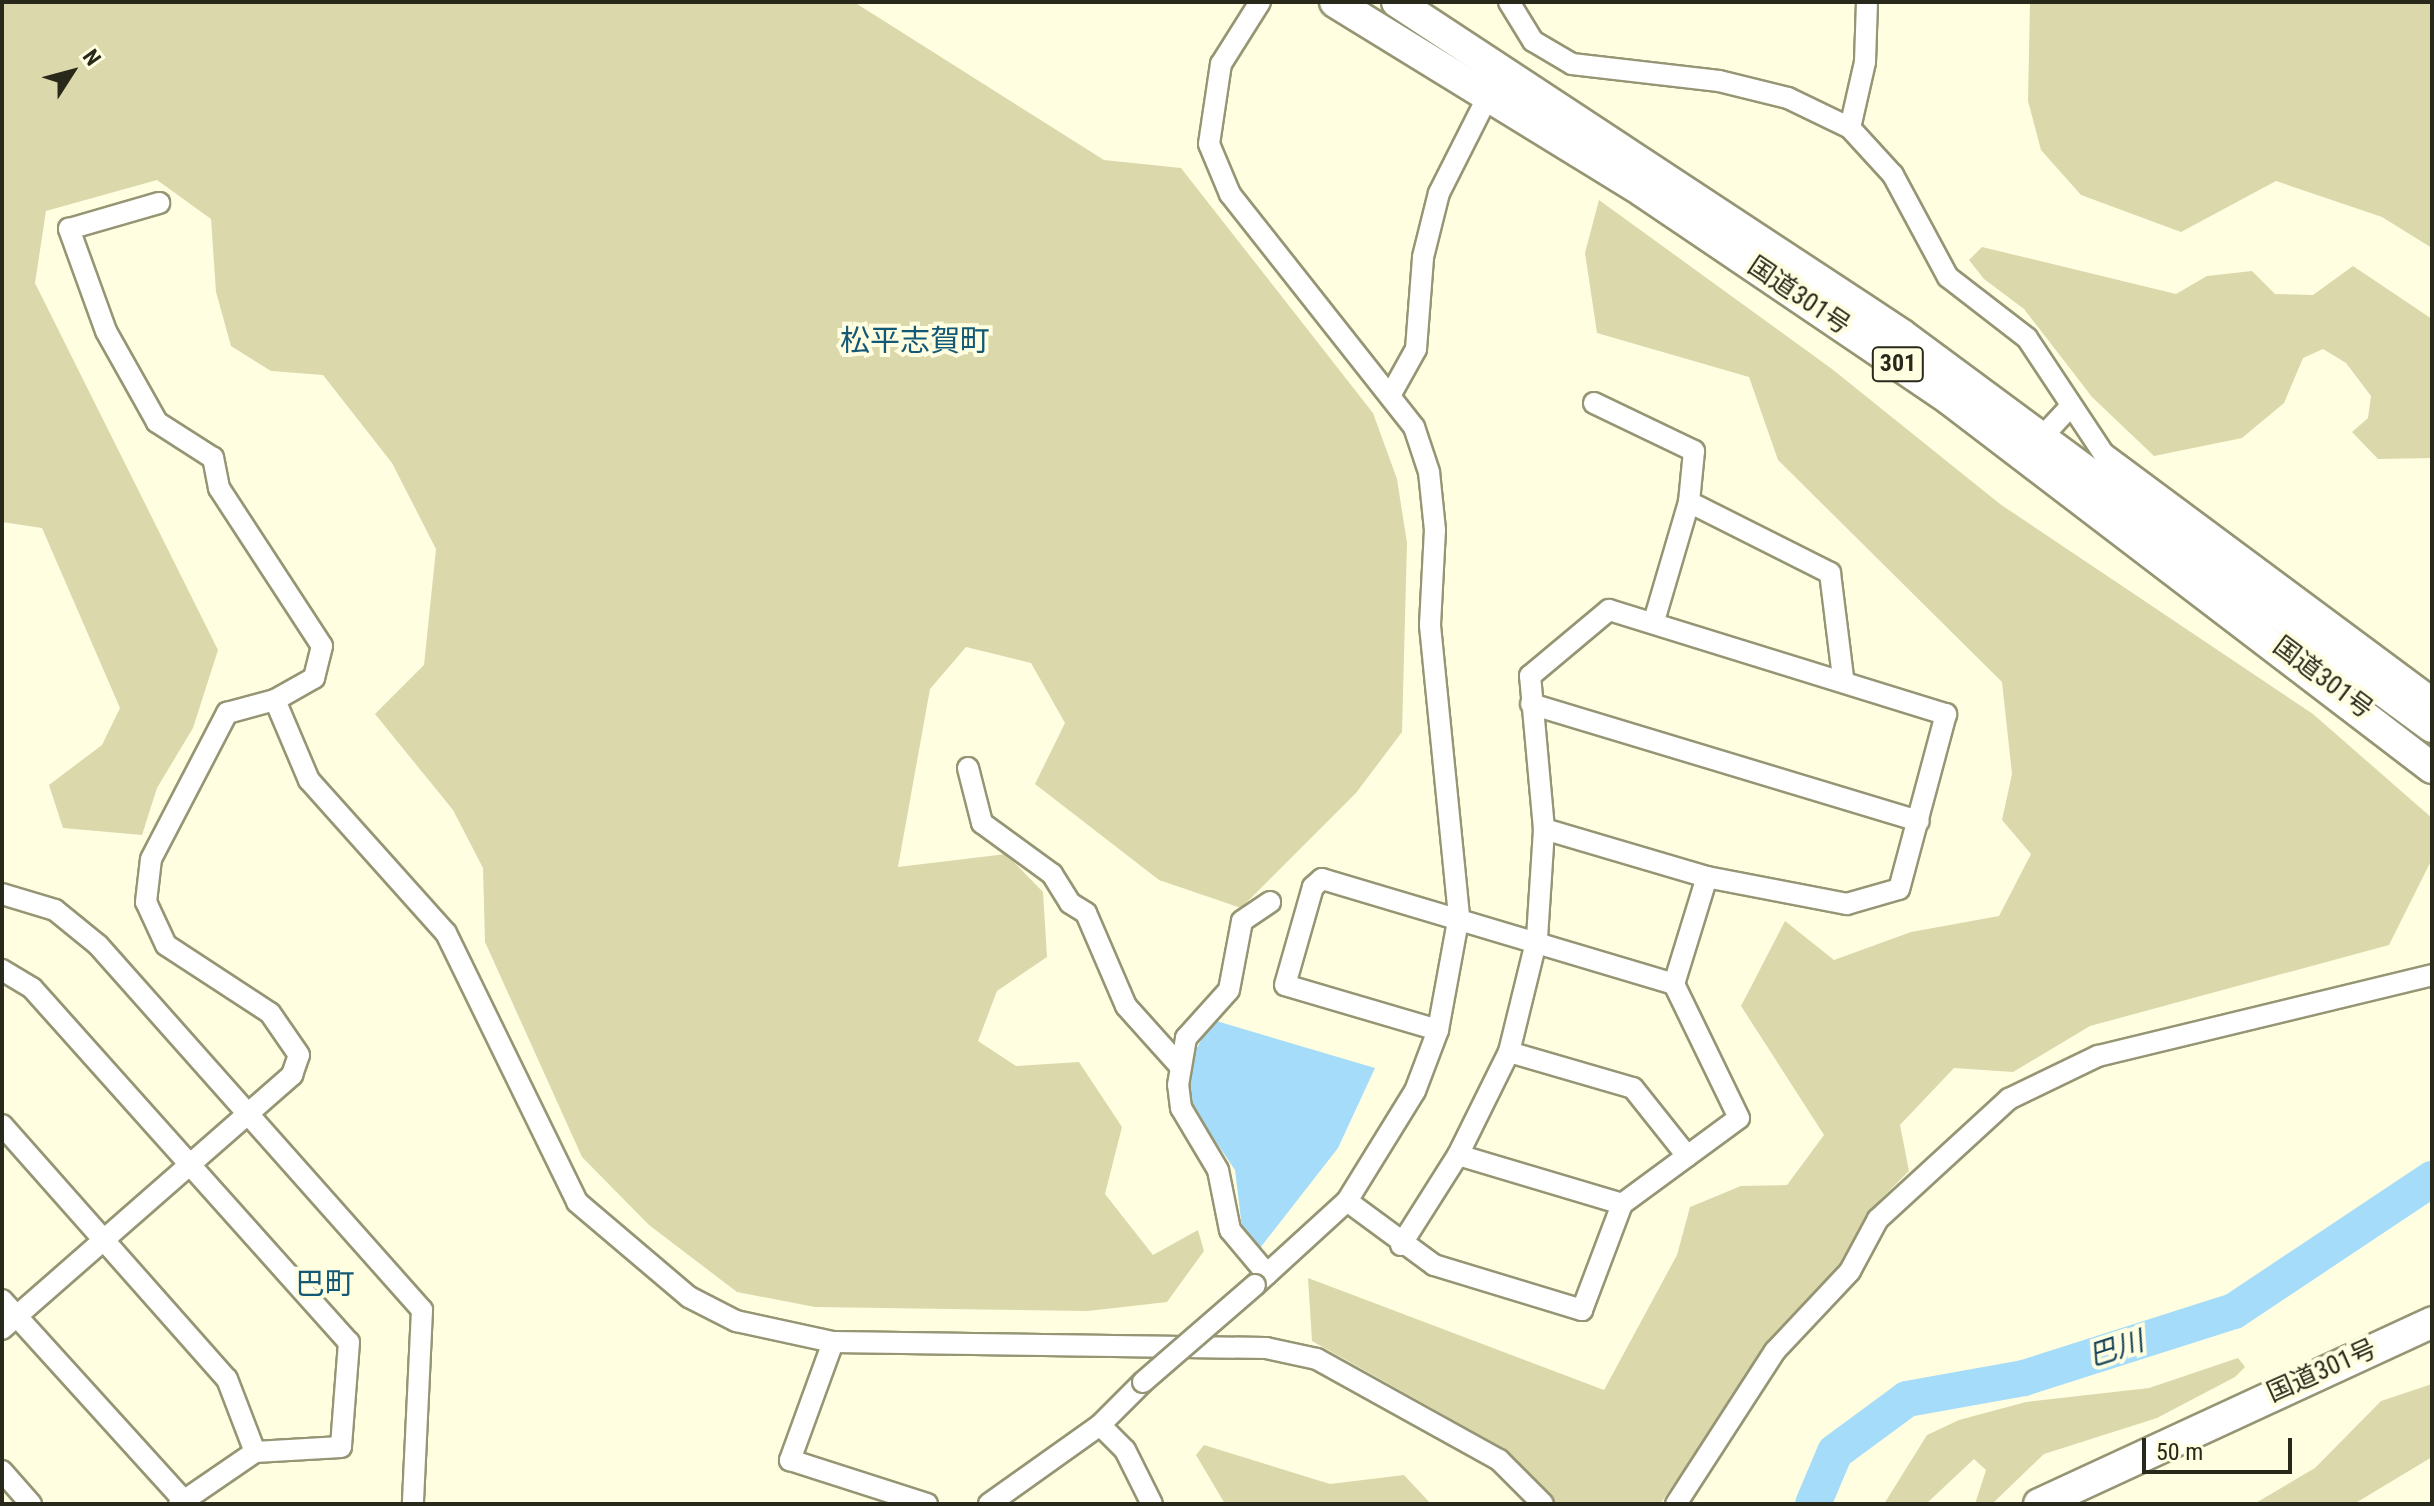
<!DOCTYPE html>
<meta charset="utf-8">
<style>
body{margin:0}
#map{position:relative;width:2434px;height:1506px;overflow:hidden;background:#fffee1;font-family:"Roboto Condensed","Noto Sans JP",sans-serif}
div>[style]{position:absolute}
.green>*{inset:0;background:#dbd9ab}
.water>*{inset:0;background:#a4dcfa}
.river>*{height:36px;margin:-18px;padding:0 18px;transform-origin:18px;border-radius:18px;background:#a4dcfa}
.roads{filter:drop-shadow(2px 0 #969574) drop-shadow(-2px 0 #969574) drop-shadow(0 2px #969574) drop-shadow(0 -2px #969574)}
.minor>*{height:20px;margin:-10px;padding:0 10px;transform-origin:10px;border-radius:10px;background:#fff}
.highway>*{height:30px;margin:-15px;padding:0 15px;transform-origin:15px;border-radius:15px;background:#fff}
.bridges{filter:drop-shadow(2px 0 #969574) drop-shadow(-2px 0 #969574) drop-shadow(0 2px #969574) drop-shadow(0 -2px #969574)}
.minor-bridge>*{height:20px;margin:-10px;padding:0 10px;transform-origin:10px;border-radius:10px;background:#fff}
span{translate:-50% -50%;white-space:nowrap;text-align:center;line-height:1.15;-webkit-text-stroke:8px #fffee1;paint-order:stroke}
.shield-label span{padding:2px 6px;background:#fffee1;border:2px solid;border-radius:6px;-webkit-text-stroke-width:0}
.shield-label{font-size:24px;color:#29291b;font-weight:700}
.street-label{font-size:26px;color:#29291b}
.water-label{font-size:28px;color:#164459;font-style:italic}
.quarter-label{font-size:30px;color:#135875}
.frame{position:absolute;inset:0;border:4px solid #29291b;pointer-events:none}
.north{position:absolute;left:32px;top:32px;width:80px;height:80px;-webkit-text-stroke:6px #fffee1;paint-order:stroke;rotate:54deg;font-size:22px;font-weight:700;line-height:32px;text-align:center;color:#29291b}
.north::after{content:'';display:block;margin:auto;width:28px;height:36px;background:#29291b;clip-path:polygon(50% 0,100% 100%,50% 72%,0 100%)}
.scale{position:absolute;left:2142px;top:1438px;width:150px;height:36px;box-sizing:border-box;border:4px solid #29291b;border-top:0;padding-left:10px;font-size:24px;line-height:28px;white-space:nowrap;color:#29291b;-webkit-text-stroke:6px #fffee1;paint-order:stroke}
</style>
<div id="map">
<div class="green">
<div style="clip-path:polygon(2px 2px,854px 2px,1104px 160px,1181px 168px,1373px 413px,1397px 479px,1407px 543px,1402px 732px,1356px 793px,1241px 908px,1159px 880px,1035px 784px,1065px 723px,1031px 663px,966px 647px,930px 689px,898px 867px,1006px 854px,1043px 892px,1047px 957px,997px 991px,978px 1041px,1016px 1066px,1079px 1062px,1122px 1127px,1105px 1194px,1153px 1255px,1198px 1230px,1204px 1251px,1167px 1302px,1088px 1311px,815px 1307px,737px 1292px,649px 1225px,582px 1157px,485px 942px,483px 868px,453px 810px,375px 714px,424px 665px,436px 549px,392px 463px,323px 375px,271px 371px,231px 346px,216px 292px,211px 219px,157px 180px,46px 211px,35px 283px,218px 650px,193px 728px,157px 788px,142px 835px,63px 828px,49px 785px,102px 745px,120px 708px,42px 528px,2px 522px)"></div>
<div style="clip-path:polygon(2030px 2px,2432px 2px,2432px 248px,2382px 217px,2276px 181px,2181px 232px,2081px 195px,2041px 150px,2028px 101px)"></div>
<div style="clip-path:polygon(1599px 200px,1832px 369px,2000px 504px,2313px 714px,2432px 818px,2432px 859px,2389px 945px,2090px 1026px,2013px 1072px,1954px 1068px,1900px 1125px,1909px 1171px,1870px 1210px,1848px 1262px,1767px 1349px,1660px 1504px,1556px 1504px,1498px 1445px,1312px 1341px,1308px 1278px,1604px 1390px,1677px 1255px,1690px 1207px,1741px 1186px,1787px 1185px,1824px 1135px,1741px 1006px,1785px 921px,1834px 960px,1911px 932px,1999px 916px,2031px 854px,2002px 820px,2012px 774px,2002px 682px,1778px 460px,1749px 377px,1597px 333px,1585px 253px)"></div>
<div style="clip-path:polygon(1982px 247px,2176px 294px,2207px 276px,2252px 271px,2275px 294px,2313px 295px,2353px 266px,2432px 319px,2432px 458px,2378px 459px,2352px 432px,2368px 418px,2371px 396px,2346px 363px,2323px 349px,2303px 358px,2284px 403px,2242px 438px,2154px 456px,2092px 397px,2024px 309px,1984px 279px,1969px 260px)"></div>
<div style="clip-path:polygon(2238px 1358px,2245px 1367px,2235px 1377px,2157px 1418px,2044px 1454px,1992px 1504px,1975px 1504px,1986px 1470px,1974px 1459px,1926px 1504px,1884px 1504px,1927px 1435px,1959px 1420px,2026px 1402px,2149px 1388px)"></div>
<div style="clip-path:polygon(2432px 1384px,2432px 1457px,2354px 1504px,2254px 1504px,2315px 1468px,2381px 1401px)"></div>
<div style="clip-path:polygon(1204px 1445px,1330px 1484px,1404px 1475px,1431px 1504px,1225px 1504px,1196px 1455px)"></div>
</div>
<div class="water">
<div style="clip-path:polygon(1213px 1020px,1375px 1068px,1338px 1148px,1260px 1248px,1242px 1228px,1235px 1170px,1188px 1101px,1195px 1051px)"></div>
</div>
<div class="river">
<div style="left:1813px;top:1504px;width:56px;rotate:-67.1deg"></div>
<div style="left:1835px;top:1452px;width:89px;rotate:-36.4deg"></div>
<div style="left:1907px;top:1399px;width:119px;rotate:-10.2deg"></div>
<div style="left:2024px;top:1378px;width:220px;rotate:-17.7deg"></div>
<div style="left:2234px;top:1311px;width:238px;rotate:-33.7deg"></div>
</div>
<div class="roads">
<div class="minor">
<div style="left:1509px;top:2px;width:46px;rotate:58.4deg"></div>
<div style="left:1533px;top:41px;width:45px;rotate:30.5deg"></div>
<div style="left:1572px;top:64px;width:148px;rotate:6.6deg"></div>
<div style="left:1719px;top:81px;width:71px;rotate:13.8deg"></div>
<div style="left:1788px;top:98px;width:69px;rotate:25.8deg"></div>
<div style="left:1850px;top:128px;width:64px;rotate:47.5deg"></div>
<div style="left:1893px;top:175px;width:116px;rotate:61.7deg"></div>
<div style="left:1948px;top:277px;width:100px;rotate:37.7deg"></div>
<div style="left:2027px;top:338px;width:138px;rotate:56.5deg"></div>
<div style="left:2103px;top:453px;width:410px;rotate:36.6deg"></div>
<div style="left:1850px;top:128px;width:68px;rotate:-77.2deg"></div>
<div style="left:1865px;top:62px;width:60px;rotate:-88.1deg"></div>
<div style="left:1391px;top:394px;width:51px;rotate:-60.9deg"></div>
<div style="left:1416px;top:349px;width:92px;rotate:-85.6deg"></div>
<div style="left:1423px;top:257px;width:66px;rotate:-76deg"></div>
<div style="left:1439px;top:193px;width:109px;rotate:-63.2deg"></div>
<div style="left:1594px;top:403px;width:111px;rotate:25.6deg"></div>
<div style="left:1694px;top:451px;width:51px;rotate:95.6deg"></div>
<div style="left:2042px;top:437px;width:40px;rotate:-47deg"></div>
<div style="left:1654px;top:621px;width:124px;rotate:-73.6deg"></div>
<div style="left:1689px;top:502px;width:158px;rotate:26.7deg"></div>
<div style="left:1830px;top:573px;width:106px;rotate:82.9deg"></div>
<div style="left:275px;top:700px;width:87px;rotate:67deg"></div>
<div style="left:309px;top:780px;width:205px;rotate:48.2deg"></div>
<div style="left:446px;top:933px;width:299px;rotate:64deg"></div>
<div style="left:577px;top:1202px;width:147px;rotate:40.3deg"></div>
<div style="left:689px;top:1297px;width:53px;rotate:27.1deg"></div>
<div style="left:736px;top:1321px;width:99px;rotate:12.2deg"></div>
<div style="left:833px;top:1342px;width:433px;rotate:0.8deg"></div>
<div style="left:1266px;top:1348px;width:52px;rotate:12.2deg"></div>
<div style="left:1317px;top:1359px;width:208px;rotate:29deg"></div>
<div style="left:1499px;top:1460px;width:62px;rotate:45deg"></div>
<div style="left:1531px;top:704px;width:405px;rotate:16.8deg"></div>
<div style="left:968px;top:768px;width:57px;rotate:75.7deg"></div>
<div style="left:982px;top:823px;width:87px;rotate:36.1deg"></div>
<div style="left:1052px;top:874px;width:34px;rotate:58deg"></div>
<div style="left:1070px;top:903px;width:19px;rotate:32deg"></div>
<div style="left:1086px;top:913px;width:101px;rotate:66.7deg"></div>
<div style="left:1126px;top:1006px;width:79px;rotate:48.1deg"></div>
<div style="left:2px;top:894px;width:55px;rotate:16.8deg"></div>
<div style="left:55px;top:910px;width:55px;rotate:39.1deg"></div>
<div style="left:98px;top:945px;width:488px;rotate:48.4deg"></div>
<div style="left:422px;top:1310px;width:194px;rotate:92.7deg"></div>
<div style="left:2px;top:970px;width:35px;rotate:31deg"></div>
<div style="left:32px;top:988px;width:475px;rotate:48.2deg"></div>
<div style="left:349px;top:1342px;width:105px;rotate:94.4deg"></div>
<div style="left:341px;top:1447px;width:86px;rotate:176.7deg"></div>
<div style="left:255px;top:1452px;width:92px;rotate:145.6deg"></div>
<div style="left:1438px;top:1030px;width:159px;rotate:-163.6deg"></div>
<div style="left:1285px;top:985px;width:102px;rotate:-74.1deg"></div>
<div style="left:1313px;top:887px;width:12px;rotate:-42deg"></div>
<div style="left:1322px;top:879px;width:367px;rotate:16.6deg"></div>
<div style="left:1509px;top:1052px;width:129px;rotate:16.2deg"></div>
<div style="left:1633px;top:1088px;width:87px;rotate:51.5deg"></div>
<div style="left:2px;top:1125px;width:339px;rotate:48.5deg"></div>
<div style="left:227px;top:1379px;width:78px;rotate:69deg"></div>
<div style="left:1458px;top:1155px;width:171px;rotate:16.6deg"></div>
<div style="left:1347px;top:1201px;width:108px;rotate:36.3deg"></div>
<div style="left:1434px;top:1265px;width:155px;rotate:16.9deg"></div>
<div style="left:1582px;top:1310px;width:113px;rotate:-69.3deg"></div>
<div style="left:1622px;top:1204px;width:145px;rotate:-36.3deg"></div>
<div style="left:1739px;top:1118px;width:149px;rotate:-115.9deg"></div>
<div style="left:1674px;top:984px;width:112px;rotate:-72.9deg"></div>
<div style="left:1401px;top:1245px;width:107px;rotate:-57.7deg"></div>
<div style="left:1458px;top:1155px;width:115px;rotate:-63.7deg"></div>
<div style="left:1509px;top:1052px;width:117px;rotate:-76.2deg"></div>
<div style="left:1537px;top:938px;width:109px;rotate:-86.3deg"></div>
<div style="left:1544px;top:829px;width:154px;rotate:-95.2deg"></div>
<div style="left:1530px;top:676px;width:103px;rotate:-39.9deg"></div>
<div style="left:1609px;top:610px;width:353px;rotate:17.2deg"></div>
<div style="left:1946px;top:714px;width:181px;rotate:105deg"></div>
<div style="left:1899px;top:889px;width:54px;rotate:163.9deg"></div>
<div style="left:1847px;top:904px;width:143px;rotate:-169.1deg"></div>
<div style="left:1707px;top:877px;width:170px;rotate:-163.6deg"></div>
<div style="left:1267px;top:1274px;width:57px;rotate:-130.1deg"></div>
<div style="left:1230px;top:1230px;width:61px;rotate:-101.3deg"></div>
<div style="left:1218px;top:1170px;width:72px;rotate:-120.8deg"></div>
<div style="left:1181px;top:1108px;width:23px;rotate:-97deg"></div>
<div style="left:1178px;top:1085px;width:48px;rotate:-80.3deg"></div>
<div style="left:1186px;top:1038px;width:64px;rotate:-48.1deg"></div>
<div style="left:1229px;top:990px;width:70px;rotate:-79.3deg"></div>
<div style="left:1242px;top:921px;width:34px;rotate:-34deg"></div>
<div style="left:1255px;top:1285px;width:125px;rotate:-42.4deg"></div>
<div style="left:1347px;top:1201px;width:129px;rotate:-58.3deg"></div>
<div style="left:1415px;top:1091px;width:65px;rotate:-69.3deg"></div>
<div style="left:1438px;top:1030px;width:116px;rotate:-79.6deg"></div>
<div style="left:1459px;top:916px;width:292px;rotate:-95.7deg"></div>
<div style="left:1430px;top:625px;width:95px;rotate:-87deg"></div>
<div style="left:1435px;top:530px;width:58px;rotate:-95.9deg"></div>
<div style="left:1429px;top:472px;width:47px;rotate:-108.4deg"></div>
<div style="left:1414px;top:427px;width:297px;rotate:-128.3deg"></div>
<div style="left:1230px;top:194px;width:54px;rotate:-112.8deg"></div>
<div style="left:1209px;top:144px;width:81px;rotate:-81.5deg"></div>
<div style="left:1221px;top:64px;width:73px;rotate:-57.8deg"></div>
<div style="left:2px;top:1300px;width:275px;rotate:47.8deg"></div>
<div style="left:2px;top:1329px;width:386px;rotate:-41.2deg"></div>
<div style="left:292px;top:1075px;width:21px;rotate:-71deg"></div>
<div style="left:299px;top:1055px;width:51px;rotate:-124.6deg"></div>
<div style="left:270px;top:1013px;width:124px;rotate:-146.8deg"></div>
<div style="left:166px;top:945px;width:47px;rotate:-114.9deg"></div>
<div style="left:146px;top:902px;width:43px;rotate:-83.4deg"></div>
<div style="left:151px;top:859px;width:165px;rotate:-62.5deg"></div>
<div style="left:227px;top:713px;width:50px;rotate:-15.2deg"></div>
<div style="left:275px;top:700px;width:45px;rotate:-29.4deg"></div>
<div style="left:314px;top:678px;width:33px;rotate:-76deg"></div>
<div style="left:322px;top:646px;width:189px;rotate:-123.1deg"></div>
<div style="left:219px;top:488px;width:31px;rotate:-101deg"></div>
<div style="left:213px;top:458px;width:67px;rotate:-147.3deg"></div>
<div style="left:157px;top:422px;width:104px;rotate:-119.3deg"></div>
<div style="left:106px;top:331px;width:109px;rotate:-109.9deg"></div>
<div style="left:69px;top:229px;width:94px;rotate:-16.1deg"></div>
<div style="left:833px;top:1342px;width:126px;rotate:110deg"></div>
<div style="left:790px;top:1460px;width:144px;rotate:17.8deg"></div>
<div style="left:1100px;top:1425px;width:35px;rotate:45deg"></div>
<div style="left:1125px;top:1450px;width:60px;rotate:63.4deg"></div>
<div style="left:2px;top:1471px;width:44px;rotate:48.7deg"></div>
<div style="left:989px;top:1504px;width:136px;rotate:-35.4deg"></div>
<div style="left:1100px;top:1425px;width:61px;rotate:-45deg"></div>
<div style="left:1676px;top:1504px;width:182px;rotate:-57.1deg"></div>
<div style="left:1775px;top:1351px;width:110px;rotate:-46.8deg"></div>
<div style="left:1850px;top:1271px;width:59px;rotate:-61.7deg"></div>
<div style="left:1878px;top:1219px;width:178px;rotate:-42.5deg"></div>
<div style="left:2009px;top:1099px;width:99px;rotate:-25.8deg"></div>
<div style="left:2098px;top:1056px;width:344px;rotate:-13.6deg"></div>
</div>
<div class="highway">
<div style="left:1335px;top:2px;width:361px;rotate:31.6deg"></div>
<div style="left:1642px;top:191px;width:371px;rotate:34.1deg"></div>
<div style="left:1949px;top:399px;width:608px;rotate:37.38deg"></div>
<div style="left:1397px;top:2px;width:604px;rotate:33.37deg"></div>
<div style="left:1901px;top:334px;width:661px;rotate:36.51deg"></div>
<div style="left:2039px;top:1504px;width:433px;rotate:-24.8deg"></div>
</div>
</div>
<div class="bridges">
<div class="minor-bridge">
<div style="left:1143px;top:1382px;width:148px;rotate:-40.9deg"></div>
</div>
</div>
<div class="shield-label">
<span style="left:1898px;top:364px">301</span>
</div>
<div class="street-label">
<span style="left:1799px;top:296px;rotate:34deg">国道301号</span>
<span style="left:2323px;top:678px;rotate:37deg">国道301号</span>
<span style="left:2322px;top:1371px;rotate:-24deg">国道301号</span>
</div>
<div class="water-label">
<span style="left:2116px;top:1349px;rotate:-18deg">巴川</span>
</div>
<div class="quarter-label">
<span style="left:915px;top:341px">松平志賀町</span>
<span style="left:325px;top:1284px">巴町</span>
</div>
<div class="frame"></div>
<div class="north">N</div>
<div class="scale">50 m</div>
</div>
